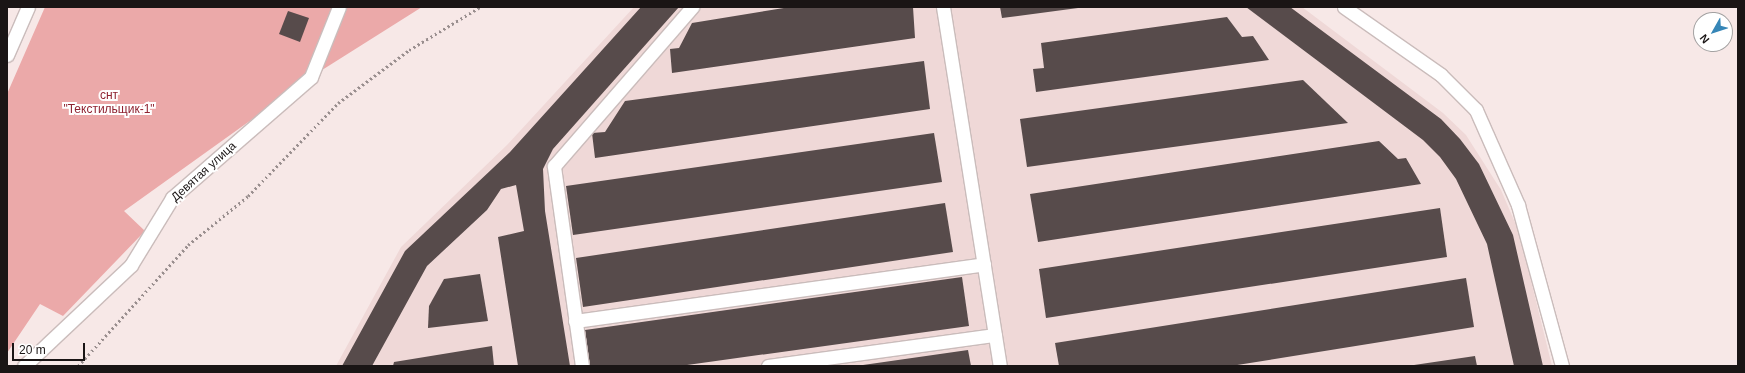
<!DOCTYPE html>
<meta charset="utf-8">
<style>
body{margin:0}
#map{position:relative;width:1745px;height:373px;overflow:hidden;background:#f7e8e7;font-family:Arial,sans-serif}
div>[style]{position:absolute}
.built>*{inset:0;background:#efd8d7}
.green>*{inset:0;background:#eba9a9}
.building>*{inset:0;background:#574b4b}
.path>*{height:2.5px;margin-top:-1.25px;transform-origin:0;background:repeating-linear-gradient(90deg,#998e8e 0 2px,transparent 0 5px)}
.roads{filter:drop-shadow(1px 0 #cabcbb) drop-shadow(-1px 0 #cabcbb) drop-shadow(0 1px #cabcbb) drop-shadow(0 -1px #cabcbb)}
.lane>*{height:13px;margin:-6.5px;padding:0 6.5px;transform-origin:6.5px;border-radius:6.5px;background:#fff}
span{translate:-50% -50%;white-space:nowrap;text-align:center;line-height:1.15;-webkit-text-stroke:4px #fff;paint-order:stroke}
.park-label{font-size:12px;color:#8f2331}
.street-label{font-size:12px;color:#1a1515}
.frame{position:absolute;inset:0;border:8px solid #1a1515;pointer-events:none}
.north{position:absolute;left:1693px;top:12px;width:40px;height:40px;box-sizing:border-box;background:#fff;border:1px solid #a3a1a1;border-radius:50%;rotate:231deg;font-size:11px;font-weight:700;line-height:16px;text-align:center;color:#1a1515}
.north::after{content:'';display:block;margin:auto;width:14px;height:18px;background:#3686b7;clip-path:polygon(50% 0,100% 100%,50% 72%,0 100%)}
.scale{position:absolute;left:12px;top:343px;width:73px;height:18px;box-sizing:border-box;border:2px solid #1a1515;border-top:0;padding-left:5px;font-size:12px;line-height:14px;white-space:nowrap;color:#1a1515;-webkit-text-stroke:3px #fff;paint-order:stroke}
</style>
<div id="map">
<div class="built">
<div style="clip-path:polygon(634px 7px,1302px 7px,1443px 113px,1466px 135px,1501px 190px,1519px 232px,1552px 366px,336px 366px,401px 247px,507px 145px)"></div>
</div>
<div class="green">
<div style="clip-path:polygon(45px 7px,422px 7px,311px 77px,124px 211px,145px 231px,63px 316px,40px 304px,7px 353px,7px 94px)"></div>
</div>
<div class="building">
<div style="clip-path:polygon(641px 7px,679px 7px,553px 149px,543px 169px,545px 211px,570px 366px,518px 366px,498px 237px,524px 231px,516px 185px,501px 189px,487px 210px,427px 266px,372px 366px,342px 366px,405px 251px,510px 152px)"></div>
<div style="clip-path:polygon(790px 7px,913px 7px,915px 38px,672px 73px,670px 49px,679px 48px,692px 23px)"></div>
<div style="clip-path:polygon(1000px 7px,1078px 7px,1078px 8px,1002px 18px)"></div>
<div style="clip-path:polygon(1246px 7px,1290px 7px,1441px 119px,1460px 139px,1479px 164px,1513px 235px,1543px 366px,1514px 366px,1487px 244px,1456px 179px,1440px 157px,1423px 140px)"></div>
<div style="clip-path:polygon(288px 11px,309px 18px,300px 42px,279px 34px)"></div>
<div style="clip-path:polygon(1227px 17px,1242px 37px,1253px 36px,1269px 60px,1036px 92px,1033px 69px,1044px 68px,1041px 43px)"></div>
<div style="clip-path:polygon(924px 61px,930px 109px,595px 158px,592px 133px,605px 132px,625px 101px)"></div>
<div style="clip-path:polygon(1303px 80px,1348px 123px,1027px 167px,1020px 119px)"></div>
<div style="clip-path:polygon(934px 133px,942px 182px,573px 235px,566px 186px)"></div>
<div style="clip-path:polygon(1379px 141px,1398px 159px,1406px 158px,1421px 184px,1038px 242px,1030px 194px)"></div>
<div style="clip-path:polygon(945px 203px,953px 252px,583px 307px,576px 258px)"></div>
<div style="clip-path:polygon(1440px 208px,1447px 257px,1046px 318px,1039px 269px)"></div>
<div style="clip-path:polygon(480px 274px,488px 321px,428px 328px,429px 306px,444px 279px)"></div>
<div style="clip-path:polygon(962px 277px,969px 326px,680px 366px,590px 366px,585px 330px)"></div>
<div style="clip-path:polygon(1466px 278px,1474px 327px,1231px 366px,1059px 366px,1055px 343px)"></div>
<div style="clip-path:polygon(492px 346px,494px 366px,393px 366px,394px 362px)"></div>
<div style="clip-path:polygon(968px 350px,971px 366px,863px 366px,863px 365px)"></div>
<div style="clip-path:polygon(1475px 356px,1477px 366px,1414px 366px,1414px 365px)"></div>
</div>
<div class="path">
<div style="left:78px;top:366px;width:164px;rotate:-47.7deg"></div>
<div style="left:188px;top:245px;width:77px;rotate:-39.2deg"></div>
<div style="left:248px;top:196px;width:129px;rotate:-45.9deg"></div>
<div style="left:338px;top:103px;width:89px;rotate:-36.7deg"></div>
<div style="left:409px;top:50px;width:83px;rotate:-31.2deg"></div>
</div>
<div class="roads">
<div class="lane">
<div style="left:943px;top:7px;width:363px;rotate:81deg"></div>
<div style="left:1344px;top:7px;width:118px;rotate:35deg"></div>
<div style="left:1441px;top:75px;width:49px;rotate:45deg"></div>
<div style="left:1476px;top:110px;width:104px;rotate:66.1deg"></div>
<div style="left:1518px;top:205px;width:167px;rotate:74.7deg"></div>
<div style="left:7px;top:55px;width:52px;rotate:-66.4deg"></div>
<div style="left:575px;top:321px;width:413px;rotate:-7.9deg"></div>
<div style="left:24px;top:366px;width:147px;rotate:-43.3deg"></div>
<div style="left:131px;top:265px;width:79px;rotate:-58.5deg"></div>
<div style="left:172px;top:198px;width:184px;rotate:-41deg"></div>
<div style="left:311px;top:77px;width:75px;rotate:-68.2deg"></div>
<div style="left:582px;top:366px;width:202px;rotate:-98deg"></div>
<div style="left:554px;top:166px;width:211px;rotate:-49deg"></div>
<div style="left:768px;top:366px;width:229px;rotate:-7.8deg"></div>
</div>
</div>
<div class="park-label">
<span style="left:109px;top:103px">снт<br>"Текстильщик-1"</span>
</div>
<div class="street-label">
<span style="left:204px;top:172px;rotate:-42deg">Девятая улица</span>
</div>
<div class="frame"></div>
<div class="north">N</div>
<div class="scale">20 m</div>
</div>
